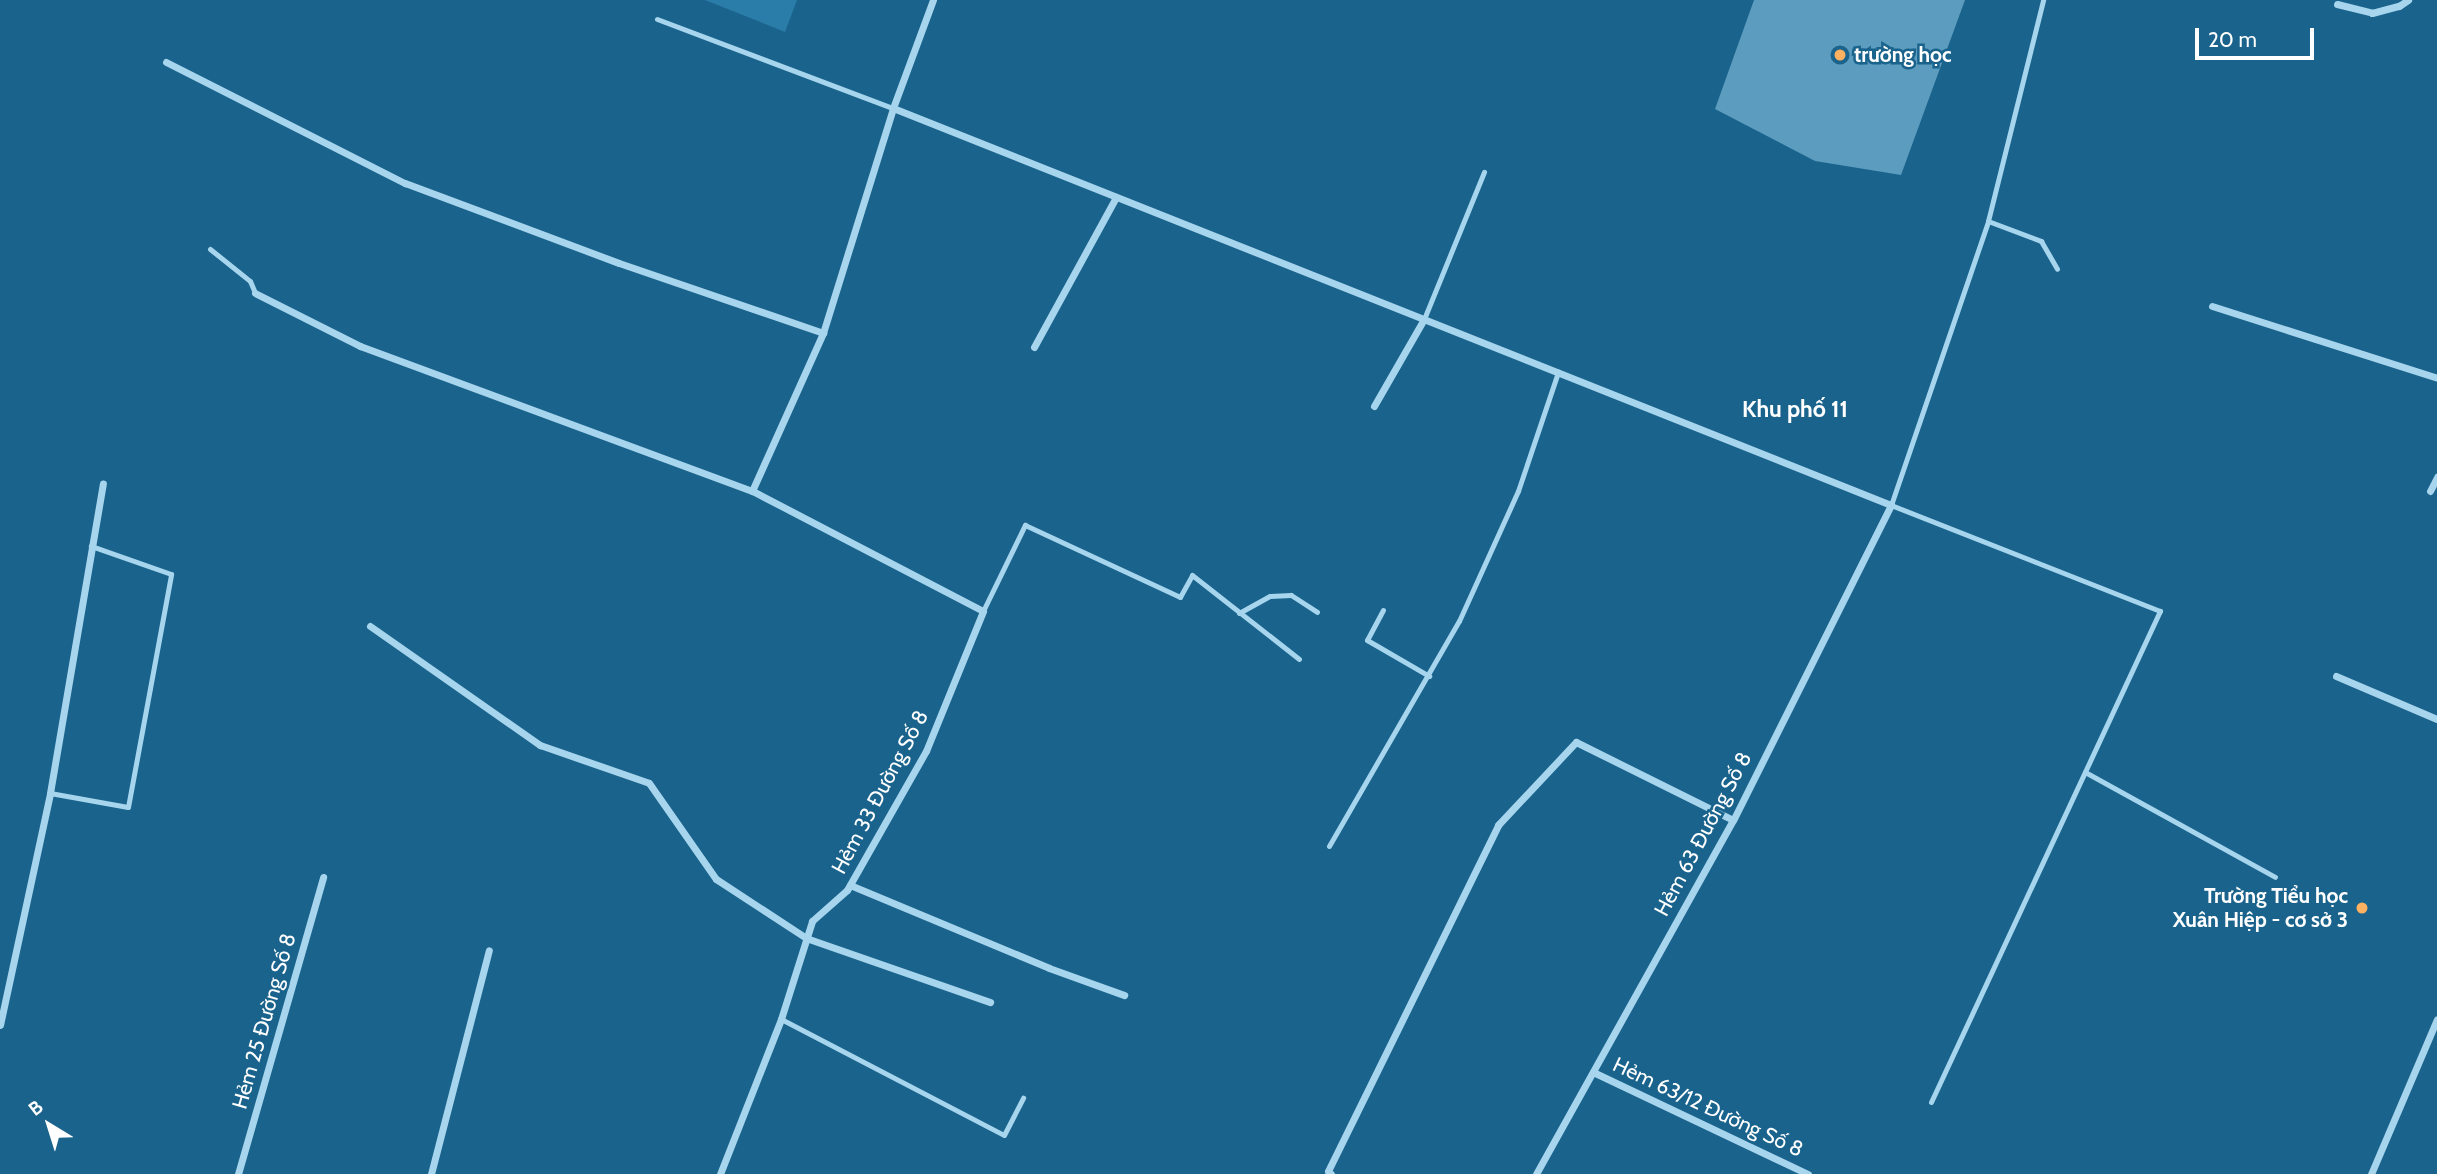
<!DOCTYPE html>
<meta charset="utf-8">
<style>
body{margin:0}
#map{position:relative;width:2437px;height:1174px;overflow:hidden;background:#1a638c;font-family:Cabin,sans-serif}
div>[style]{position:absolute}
.green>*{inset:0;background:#2a7da8}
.building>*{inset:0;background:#5c9cbe}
.lane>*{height:5px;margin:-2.5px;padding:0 2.5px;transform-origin:2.5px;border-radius:2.5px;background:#a6d5ed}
.street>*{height:7px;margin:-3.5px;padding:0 3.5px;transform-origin:3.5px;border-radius:3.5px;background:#a6d5ed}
.dots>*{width:19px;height:19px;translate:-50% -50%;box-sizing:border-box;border:4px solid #1a638c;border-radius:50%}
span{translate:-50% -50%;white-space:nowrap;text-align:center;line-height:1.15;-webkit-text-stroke:5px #1a638c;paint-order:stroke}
.poi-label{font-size:21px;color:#fff;font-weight:700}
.left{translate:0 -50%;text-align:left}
.right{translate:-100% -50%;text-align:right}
.street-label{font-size:21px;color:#fff}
.neighbourhood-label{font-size:23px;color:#fff;font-weight:700}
.north{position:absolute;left:14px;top:1090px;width:70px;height:70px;-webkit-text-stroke:5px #1a638c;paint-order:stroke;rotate:322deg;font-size:19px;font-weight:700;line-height:28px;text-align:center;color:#fff}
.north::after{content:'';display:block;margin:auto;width:24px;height:32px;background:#fff;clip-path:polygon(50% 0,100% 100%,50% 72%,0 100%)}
.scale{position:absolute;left:2195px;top:28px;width:119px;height:32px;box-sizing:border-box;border:4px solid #fff;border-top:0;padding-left:9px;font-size:21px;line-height:24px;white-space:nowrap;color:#fff;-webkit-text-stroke:5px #1a638c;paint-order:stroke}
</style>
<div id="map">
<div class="green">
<div style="clip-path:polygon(705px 0,797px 0,785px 32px)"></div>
</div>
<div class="building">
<div style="clip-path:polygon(1754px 0,1965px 0,1901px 175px,1815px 161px,1715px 109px)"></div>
</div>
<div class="lane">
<div style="left:657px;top:19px;width:252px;rotate:20.7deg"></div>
<div style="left:1988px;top:221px;width:57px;rotate:20.7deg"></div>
<div style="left:2041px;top:241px;width:32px;rotate:60deg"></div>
<div style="left:210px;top:249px;width:51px;rotate:38.7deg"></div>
<div style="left:250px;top:281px;width:13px;rotate:67deg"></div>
<div style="left:1424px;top:319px;width:159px;rotate:-67.8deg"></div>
<div style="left:1383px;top:610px;width:34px;rotate:118deg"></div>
<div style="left:1367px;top:640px;width:72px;rotate:30.1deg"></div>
<div style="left:983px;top:611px;width:96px;rotate:-64deg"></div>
<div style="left:1025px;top:525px;width:171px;rotate:24.9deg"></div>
<div style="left:1180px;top:597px;width:25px;rotate:-61deg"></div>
<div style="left:1192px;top:575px;width:136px;rotate:38.1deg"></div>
<div style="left:1239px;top:613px;width:35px;rotate:-29deg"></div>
<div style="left:1270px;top:596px;width:21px;rotate:-3deg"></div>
<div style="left:1291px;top:595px;width:31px;rotate:33deg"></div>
<div style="left:2085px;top:772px;width:217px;rotate:28.9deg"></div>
<div style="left:50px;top:793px;width:79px;rotate:10.2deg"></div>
<div style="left:128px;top:807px;width:237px;rotate:-79.5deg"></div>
<div style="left:171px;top:574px;width:85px;rotate:-160.7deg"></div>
<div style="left:1329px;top:846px;width:260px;rotate:-60deg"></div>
<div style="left:1459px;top:621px;width:143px;rotate:-65.6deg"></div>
<div style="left:1518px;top:491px;width:126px;rotate:-71.4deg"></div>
<div style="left:781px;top:1019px;width:251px;rotate:27.5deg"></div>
<div style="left:1004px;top:1135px;width:42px;rotate:-62.8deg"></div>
<div style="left:1931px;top:1102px;width:542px;rotate:-65deg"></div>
<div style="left:2160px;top:611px;width:289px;rotate:-158.5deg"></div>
<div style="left:1891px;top:505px;width:300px;rotate:-71.1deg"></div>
<div style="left:1988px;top:221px;width:228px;rotate:-76deg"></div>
</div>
<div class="street">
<div style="left:2337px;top:4px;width:36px;rotate:14deg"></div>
<div style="left:2372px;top:13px;width:28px;rotate:-15deg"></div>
<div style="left:2399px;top:6px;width:11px;rotate:-34deg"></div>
<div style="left:166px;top:62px;width:268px;rotate:26.9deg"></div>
<div style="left:405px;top:183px;width:228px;rotate:20.5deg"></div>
<div style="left:619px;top:263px;width:216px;rotate:18.9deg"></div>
<div style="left:893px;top:108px;width:1074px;rotate:21.69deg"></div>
<div style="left:1891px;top:505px;width:352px;rotate:116.6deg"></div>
<div style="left:1733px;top:820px;width:405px;rotate:119.1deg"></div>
<div style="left:255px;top:293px;width:118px;rotate:26.8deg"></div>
<div style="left:360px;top:346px;width:418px;rotate:20.3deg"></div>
<div style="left:2212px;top:306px;width:236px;rotate:17.7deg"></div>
<div style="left:1034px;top:347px;width:171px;rotate:-61.3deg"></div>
<div style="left:1374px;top:406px;width:100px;rotate:-60.1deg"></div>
<div style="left:2430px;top:491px;width:16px;rotate:-63deg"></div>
<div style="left:370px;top:626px;width:208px;rotate:35deg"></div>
<div style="left:540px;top:745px;width:115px;rotate:19.2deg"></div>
<div style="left:649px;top:783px;width:117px;rotate:55.1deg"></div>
<div style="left:716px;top:879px;width:108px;rotate:33.2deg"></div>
<div style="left:806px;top:938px;width:195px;rotate:19.2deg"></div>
<div style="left:2336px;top:676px;width:110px;rotate:23.1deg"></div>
<div style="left:850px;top:885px;width:216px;rotate:22.6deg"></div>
<div style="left:1049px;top:968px;width:80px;rotate:19.8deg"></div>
<div style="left:0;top:1025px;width:237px;rotate:-77.8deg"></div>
<div style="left:50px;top:793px;width:314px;rotate:-80.3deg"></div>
<div style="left:1593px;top:1072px;width:238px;rotate:25.4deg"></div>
<div style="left:238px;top:1174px;width:309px;rotate:-74deg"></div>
<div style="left:431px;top:1174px;width:231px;rotate:-75.5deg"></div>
<div style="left:720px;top:1174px;width:167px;rotate:-68.5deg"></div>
<div style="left:781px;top:1019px;width:103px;rotate:-72.4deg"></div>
<div style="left:812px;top:921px;width:47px;rotate:-41.5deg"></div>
<div style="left:847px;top:890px;width:160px;rotate:-60.4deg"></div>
<div style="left:926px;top:751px;width:151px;rotate:-67.8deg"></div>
<div style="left:983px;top:611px;width:260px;rotate:-152.5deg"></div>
<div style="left:752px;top:491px;width:173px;rotate:-65.8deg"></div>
<div style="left:823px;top:333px;width:236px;rotate:-72.7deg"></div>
<div style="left:893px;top:108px;width:115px;rotate:-69.7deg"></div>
<div style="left:1331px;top:1174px;width:4px;rotate:-135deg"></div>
<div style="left:1328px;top:1171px;width:386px;rotate:-63.8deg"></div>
<div style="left:1498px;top:825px;width:114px;rotate:-46.8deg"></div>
<div style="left:1576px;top:742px;width:175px;rotate:26.4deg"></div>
<div style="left:2371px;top:1174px;width:168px;rotate:-66.9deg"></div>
</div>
<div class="dots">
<div style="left:1840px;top:55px;background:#ffb162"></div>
<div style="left:2362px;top:908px;background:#ffb162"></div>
</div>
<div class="poi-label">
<span class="left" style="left:1854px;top:55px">trường học</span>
<span class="right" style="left:2348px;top:908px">Trường Tiểu học<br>Xuân Hiệp - cơ sở 3</span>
</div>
<div class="street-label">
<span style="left:880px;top:792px;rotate:-62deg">Hẻm 33 Đường Số 8</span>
<span style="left:1703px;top:834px;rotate:-62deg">Hẻm 63 Đường Số 8</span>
<span style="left:264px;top:1021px;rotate:-74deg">Hẻm 25 Đường Số 8</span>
<span style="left:1708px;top:1107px;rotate:25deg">Hẻm 63/12 Đường Số 8</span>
</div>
<div class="neighbourhood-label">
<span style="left:1795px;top:409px">Khu phố 11</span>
</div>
<div class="north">B</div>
<div class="scale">20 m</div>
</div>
